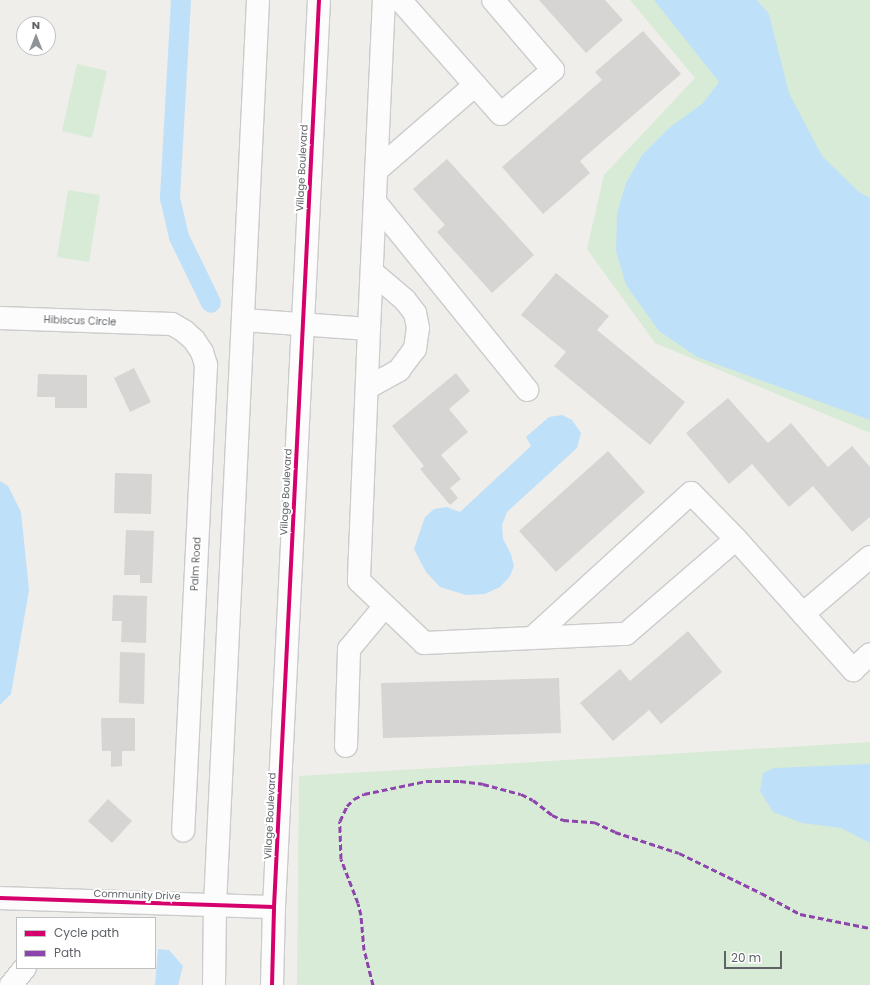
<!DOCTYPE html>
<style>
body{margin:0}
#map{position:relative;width:870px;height:985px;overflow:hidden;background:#efeeea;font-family:Poppins,sans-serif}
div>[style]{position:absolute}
.green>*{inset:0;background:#d8ebd6}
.water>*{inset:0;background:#bfe0f9}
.canal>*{height:20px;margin:-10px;padding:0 10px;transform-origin:10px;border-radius:10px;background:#bfe0f9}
.building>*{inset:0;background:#d6d5d3}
.roads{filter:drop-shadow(1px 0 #cbcccc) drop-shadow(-1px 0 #cbcccc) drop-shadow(0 1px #cbcccc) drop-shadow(0 -1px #cbcccc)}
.minor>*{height:22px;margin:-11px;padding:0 11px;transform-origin:11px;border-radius:11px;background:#fdfcfc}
.quiet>*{height:3px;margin-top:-1.5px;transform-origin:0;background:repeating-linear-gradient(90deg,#8e44ad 0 6px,transparent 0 9px)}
.cycleway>*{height:4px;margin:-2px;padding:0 2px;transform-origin:2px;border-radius:2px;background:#d6006c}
span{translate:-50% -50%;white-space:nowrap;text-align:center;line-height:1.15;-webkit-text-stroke:4px #fff;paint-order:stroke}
.street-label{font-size:10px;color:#5f6368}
.legend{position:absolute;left:16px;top:917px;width:140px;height:52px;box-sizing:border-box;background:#fff;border:1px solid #bfc1c3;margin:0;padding:5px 7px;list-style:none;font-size:12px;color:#5f6368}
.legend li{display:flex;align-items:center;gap:8px;height:20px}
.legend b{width:20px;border:1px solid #bfc1c3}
.north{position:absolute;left:16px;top:16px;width:40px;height:40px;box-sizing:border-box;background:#fff;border:1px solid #bfc1c3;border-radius:50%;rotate:0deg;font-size:11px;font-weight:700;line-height:16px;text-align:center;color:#5f6368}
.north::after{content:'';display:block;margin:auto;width:14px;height:18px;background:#919496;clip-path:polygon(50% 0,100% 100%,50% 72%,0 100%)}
.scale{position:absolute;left:724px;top:951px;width:58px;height:18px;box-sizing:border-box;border:2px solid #5f6368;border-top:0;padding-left:5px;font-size:12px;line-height:14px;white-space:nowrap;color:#5f6368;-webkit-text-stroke:3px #fff;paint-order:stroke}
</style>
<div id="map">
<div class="green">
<div style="clip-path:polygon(630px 0,870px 0,870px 433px,655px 343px,587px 249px,604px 175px,695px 78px)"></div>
<div style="clip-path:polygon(77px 64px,107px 71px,92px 138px,62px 131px)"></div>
<div style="clip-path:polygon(68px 190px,100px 195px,89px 262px,57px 257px)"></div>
<div style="clip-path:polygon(870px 742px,870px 985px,297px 985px,299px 776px)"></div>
</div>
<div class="water">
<div style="clip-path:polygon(654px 0,757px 0,769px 14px,789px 93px,822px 156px,859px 192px,870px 198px,870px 420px,697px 357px,659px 331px,626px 285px,616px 251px,617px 213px,626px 183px,642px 155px,669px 128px,703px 103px,719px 82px)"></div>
<div style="clip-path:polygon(562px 415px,572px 420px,581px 433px,577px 448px,507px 512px,502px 525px,503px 539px,511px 554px,514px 566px,510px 576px,500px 587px,485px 594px,466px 595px,440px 587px,426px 572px,414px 549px,425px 517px,434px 509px,447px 507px,460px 512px,531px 446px,526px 437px,549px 417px)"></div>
<div style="clip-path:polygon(0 481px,8px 486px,21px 512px,29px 590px,11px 694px,0 705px)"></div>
<div style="clip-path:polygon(870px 764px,870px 843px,841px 828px,802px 823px,773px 812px,760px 791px,763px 773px,774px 768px)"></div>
<div style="clip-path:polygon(158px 949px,169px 950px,183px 966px,178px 985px,155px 985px)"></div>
</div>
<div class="canal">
<div style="left:181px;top:0;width:198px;rotate:93.2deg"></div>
<div style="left:170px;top:198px;width:40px;rotate:77deg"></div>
<div style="left:179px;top:237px;width:73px;rotate:64.1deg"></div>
</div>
<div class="building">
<div style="clip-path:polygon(539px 0,605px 0,623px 20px,586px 53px)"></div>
<div style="clip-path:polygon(643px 31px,681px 74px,580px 161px,590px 173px,543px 214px,502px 167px,602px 80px,595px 72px)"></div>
<div style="clip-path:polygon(447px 159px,534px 255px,492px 293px,437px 232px,445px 225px,413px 189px)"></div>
<div style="clip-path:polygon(556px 273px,609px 316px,597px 330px,685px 402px,650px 445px,554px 366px,566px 352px,521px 315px)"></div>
<div style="clip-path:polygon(134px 368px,151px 402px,130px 412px,114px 378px)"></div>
<div style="clip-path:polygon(456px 373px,470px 391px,449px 409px,468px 432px,441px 455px,461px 479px,450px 488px,458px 498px,450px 505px,420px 469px,424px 466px,392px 426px)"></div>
<div style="clip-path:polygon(38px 374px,87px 375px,87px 408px,55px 408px,55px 397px,37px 397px)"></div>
<div style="clip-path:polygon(728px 398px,768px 443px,791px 423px,828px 467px,852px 446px,870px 467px,870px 517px,852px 532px,813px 486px,789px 507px,752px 464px,729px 484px,686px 433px)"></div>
<div style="clip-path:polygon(608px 451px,645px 492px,556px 572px,519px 531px)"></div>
<div style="clip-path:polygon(115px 473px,152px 474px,151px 514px,114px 513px)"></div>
<div style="clip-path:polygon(126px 530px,154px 531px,152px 583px,140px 583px,140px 575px,124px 575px)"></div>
<div style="clip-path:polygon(113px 595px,147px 596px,146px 643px,121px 642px,122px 621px,112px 621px)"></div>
<div style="clip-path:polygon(688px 631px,722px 672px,661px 724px,649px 710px,613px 741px,580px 703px,620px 669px,630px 681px)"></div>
<div style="clip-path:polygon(120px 652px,145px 653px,144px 704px,119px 703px)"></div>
<div style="clip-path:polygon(559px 678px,561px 733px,383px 738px,381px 683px)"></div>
<div style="clip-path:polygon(101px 718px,135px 718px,135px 751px,122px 751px,122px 766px,111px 767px,111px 751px,102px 751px)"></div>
<div style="clip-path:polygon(108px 799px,132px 821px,112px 843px,88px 821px)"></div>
</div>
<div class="roads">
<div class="minor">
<div style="left:400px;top:0;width:152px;rotate:48.5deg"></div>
<div style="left:501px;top:114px;width:68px;rotate:-40.2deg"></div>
<div style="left:553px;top:70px;width:92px;rotate:-130.6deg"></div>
<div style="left:377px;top:170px;width:130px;rotate:-40.9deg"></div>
<div style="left:375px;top:202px;width:242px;rotate:51deg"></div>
<div style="left:0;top:318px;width:172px;rotate:2deg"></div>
<div style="left:172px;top:324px;width:14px;rotate:30deg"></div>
<div style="left:184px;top:331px;width:13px;rotate:42deg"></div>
<div style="left:194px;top:340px;width:14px;rotate:56deg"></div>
<div style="left:202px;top:352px;width:14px;rotate:73deg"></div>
<div style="left:206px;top:365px;width:466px;rotate:92.8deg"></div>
<div style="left:243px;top:320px;width:126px;rotate:4.1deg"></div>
<div style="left:369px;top:329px;width:329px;rotate:-87.4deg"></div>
<div style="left:369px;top:329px;width:252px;rotate:92.3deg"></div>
<div style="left:359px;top:581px;width:90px;rotate:43.6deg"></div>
<div style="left:424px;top:643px;width:202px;rotate:-2.6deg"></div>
<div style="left:626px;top:634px;width:145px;rotate:-40.8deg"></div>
<div style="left:367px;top:388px;width:37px;rotate:-29deg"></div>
<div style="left:399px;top:370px;width:26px;rotate:-53deg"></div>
<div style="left:415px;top:349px;width:21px;rotate:-82deg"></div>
<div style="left:418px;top:328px;width:15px;rotate:-101deg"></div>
<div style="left:415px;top:313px;width:16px;rotate:-128deg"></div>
<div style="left:405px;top:300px;width:43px;rotate:-139.7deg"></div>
<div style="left:803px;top:614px;width:88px;rotate:-40.4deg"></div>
<div style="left:532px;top:638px;width:215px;rotate:-42.4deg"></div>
<div style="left:691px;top:493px;width:64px;rotate:45.6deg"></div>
<div style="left:736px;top:539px;width:176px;rotate:48.2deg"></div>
<div style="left:853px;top:670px;width:23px;rotate:-43deg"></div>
<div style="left:346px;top:746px;width:97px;rotate:-88.2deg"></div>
<div style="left:349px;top:649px;width:56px;rotate:-50.1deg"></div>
<div style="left:0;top:898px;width:274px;rotate:1.9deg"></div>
<div style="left:11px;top:985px;width:22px;rotate:-51deg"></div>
<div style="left:214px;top:985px;width:80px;rotate:-89.3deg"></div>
<div style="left:215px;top:905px;width:906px;rotate:-87.28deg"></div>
<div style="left:272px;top:985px;width:78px;rotate:-88.5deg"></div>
<div style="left:274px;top:907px;width:908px;rotate:-87.16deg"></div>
</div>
</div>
<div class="quiet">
<div style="left:373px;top:985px;width:36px;rotate:-104deg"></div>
<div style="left:364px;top:950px;width:35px;rotate:-95deg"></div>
<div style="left:361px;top:915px;width:12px;rotate:-104deg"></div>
<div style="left:358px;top:903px;width:47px;rotate:-111.1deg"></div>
<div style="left:341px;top:859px;width:38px;rotate:-92deg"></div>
<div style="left:340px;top:821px;width:17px;rotate:-65deg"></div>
<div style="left:347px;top:806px;width:10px;rotate:-45deg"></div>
<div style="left:354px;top:799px;width:11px;rotate:-27deg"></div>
<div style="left:364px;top:794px;width:63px;rotate:-11.8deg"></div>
<div style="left:426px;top:781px;width:34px"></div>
<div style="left:460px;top:781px;width:23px;rotate:7deg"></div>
<div style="left:483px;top:784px;width:39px;rotate:15deg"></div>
<div style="left:521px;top:794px;width:13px;rotate:27deg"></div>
<div style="left:533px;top:800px;width:24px;rotate:38deg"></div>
<div style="left:552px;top:815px;width:12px;rotate:24deg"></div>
<div style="left:563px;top:820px;width:31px;rotate:4deg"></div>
<div style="left:594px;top:822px;width:23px;rotate:25deg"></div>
<div style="left:615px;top:832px;width:67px;rotate:18.2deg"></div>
<div style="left:679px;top:853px;width:91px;rotate:26deg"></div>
<div style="left:761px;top:893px;width:44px;rotate:28.3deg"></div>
<div style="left:800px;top:914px;width:71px;rotate:11.3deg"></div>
</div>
<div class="cycleway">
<div style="left:0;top:898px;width:274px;rotate:1.9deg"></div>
<div style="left:272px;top:985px;width:78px;rotate:-88.5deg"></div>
<div style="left:274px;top:907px;width:908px;rotate:-87.16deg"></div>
</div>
<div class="street-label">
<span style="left:302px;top:168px;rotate:-87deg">Village Boulevard</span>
<span style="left:80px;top:321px;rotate:2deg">Hibiscus Circle</span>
<span style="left:286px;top:492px;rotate:-87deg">Village Boulevard</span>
<span style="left:196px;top:564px;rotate:-87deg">Palm Road</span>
<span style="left:270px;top:816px;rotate:-87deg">Village Boulevard</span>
<span style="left:137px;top:895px;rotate:2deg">Community Drive</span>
</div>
<ul class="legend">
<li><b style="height:5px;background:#d6006c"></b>Cycle path</li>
<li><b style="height:5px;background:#8e44ad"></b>Path</li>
</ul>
<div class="north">N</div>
<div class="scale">20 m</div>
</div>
